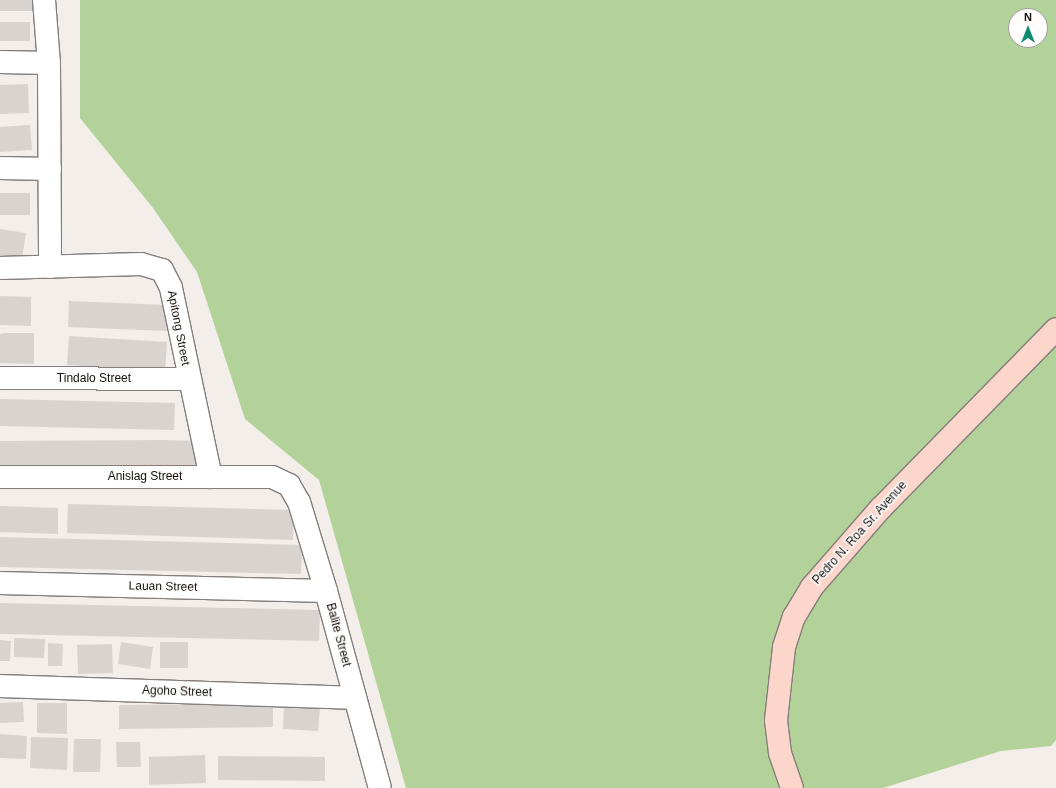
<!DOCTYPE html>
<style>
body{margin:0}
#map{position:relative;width:1056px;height:788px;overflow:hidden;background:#f4eeea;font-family:Helvetica,sans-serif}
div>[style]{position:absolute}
.green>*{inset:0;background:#b3d299}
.building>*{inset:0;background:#d8d3cf}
.roads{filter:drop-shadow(1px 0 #837e7b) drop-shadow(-1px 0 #837e7b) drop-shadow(0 1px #837e7b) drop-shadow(0 -1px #837e7b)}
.street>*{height:22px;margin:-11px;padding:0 11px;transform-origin:11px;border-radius:11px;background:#fff}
.primary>*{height:22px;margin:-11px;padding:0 11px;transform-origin:11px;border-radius:11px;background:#fdd6cb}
span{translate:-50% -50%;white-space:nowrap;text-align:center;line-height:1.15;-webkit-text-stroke:3px #fffcfb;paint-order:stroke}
.street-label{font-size:12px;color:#131110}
.north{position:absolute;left:1008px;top:8px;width:40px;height:40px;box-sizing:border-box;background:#fffcfb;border:1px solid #a19e9d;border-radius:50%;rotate:0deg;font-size:11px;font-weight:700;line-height:16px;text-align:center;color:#131110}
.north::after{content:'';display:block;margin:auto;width:14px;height:18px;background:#098b70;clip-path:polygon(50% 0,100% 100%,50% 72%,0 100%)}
</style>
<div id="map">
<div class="green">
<div style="clip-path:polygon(evenodd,80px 0,1056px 0,1056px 740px,1051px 746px,1001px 751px,883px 788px,406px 788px,319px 480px,245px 419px,197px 272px,153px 208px,80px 118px,80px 0,1016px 16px,1040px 16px,1040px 40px,1016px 40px,1016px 16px)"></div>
</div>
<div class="building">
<div style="clip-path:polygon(0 0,38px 0,38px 11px,0 11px)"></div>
<div style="clip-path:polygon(0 22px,30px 22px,30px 41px,0 41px)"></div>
<div style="clip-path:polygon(28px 84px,29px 113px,0 114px,0 85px)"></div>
<div style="clip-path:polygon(30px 125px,32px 150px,0 152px,0 127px)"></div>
<div style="clip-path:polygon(0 193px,30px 193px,30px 215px,0 215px)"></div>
<div style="clip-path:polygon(0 229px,26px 233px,22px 258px,0 256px)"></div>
<div style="clip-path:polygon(0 296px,31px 297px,31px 326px,0 325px)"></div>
<div style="clip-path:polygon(69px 301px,168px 305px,167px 331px,68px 327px)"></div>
<div style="clip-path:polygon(4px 333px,34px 333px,34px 364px,0 363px,0 334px)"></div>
<div style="clip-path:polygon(69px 336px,167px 342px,165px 371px,67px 365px)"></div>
<div style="clip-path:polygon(0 399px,175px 403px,174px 430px,0 426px)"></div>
<div style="clip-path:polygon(163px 440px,197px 441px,196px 469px,0 470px,0 441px)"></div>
<div style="clip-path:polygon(68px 504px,294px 510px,293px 540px,67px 533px)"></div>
<div style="clip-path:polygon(0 506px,58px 508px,58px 534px,0 532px)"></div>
<div style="clip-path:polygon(0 537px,302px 545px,301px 574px,0 567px)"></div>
<div style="clip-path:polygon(0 603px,320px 610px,319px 641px,0 634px)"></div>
<div style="clip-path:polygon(14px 638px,45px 639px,44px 658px,14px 657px)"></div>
<div style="clip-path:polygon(0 640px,11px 641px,10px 661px,0 661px)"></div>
<div style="clip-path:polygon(121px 642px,153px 647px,150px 669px,118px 664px)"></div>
<div style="clip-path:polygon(160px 642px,188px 642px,188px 668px,160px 668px)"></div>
<div style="clip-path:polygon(48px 643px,63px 644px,62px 666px,48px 666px)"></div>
<div style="clip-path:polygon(112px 644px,113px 673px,78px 674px,77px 645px)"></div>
<div style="clip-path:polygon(23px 702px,24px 722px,0 723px,0 703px)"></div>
<div style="clip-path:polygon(37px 703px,67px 703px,67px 734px,37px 733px)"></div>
<div style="clip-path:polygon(273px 704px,273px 727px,119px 729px,119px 705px)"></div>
<div style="clip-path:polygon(284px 705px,320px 708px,318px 731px,283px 729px)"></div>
<div style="clip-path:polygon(0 734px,27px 736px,26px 759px,0 758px)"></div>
<div style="clip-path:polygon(31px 737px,68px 738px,67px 770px,30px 768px)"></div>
<div style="clip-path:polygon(74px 739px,101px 739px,100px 772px,73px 772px)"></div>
<div style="clip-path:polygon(116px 742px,140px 742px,141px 767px,117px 767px)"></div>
<div style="clip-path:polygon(205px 755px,206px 783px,149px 785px,149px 757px)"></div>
<div style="clip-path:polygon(218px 756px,325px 757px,325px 781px,218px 780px)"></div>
</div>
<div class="roads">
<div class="street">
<div style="left:44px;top:0;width:63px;rotate:85.5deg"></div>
<div style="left:49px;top:63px;width:204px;rotate:89.7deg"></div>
<div style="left:0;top:62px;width:49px;rotate:1.2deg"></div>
<div style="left:0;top:168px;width:50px;rotate:1.1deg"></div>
<div style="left:0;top:268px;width:141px;rotate:-1.6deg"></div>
<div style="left:141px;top:264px;width:22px;rotate:16deg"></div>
<div style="left:162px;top:270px;width:20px;rotate:63deg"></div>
<div style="left:171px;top:288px;width:193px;rotate:78.1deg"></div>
<div style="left:0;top:378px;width:188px;rotate:0.3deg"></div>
<div style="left:0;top:477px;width:272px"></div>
<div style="left:272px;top:477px;width:19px;rotate:25deg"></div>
<div style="left:289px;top:485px;width:20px;rotate:60deg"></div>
<div style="left:299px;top:502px;width:93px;rotate:73.1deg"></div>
<div style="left:326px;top:591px;width:204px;rotate:74.7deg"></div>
<div style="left:0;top:583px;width:326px;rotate:1.4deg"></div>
<div style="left:0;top:686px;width:355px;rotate:1.9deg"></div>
</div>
<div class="primary">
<div style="left:792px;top:788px;width:37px;rotate:-109deg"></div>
<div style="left:780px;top:753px;width:33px;rotate:-97deg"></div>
<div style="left:776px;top:720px;width:73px;rotate:-83.7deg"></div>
<div style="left:784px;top:647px;width:32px;rotate:-72deg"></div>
<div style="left:794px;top:617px;width:35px;rotate:-59deg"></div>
<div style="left:812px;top:587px;width:105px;rotate:-48.9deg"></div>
<div style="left:881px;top:508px;width:250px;rotate:-45.6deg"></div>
</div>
</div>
<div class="street-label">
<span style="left:178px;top:328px;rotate:79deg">Apitong Street</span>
<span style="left:94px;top:379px">Tindalo Street</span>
<span style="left:145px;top:477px">Anislag Street</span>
<span style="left:860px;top:533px;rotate:-48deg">Pedro N. Roa Sr. Avenue</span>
<span style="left:163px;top:587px;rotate:1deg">Lauan Street</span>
<span style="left:338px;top:635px;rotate:75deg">Balite Street</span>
<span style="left:177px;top:692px;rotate:2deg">Agoho Street</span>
</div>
<div class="north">N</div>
</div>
